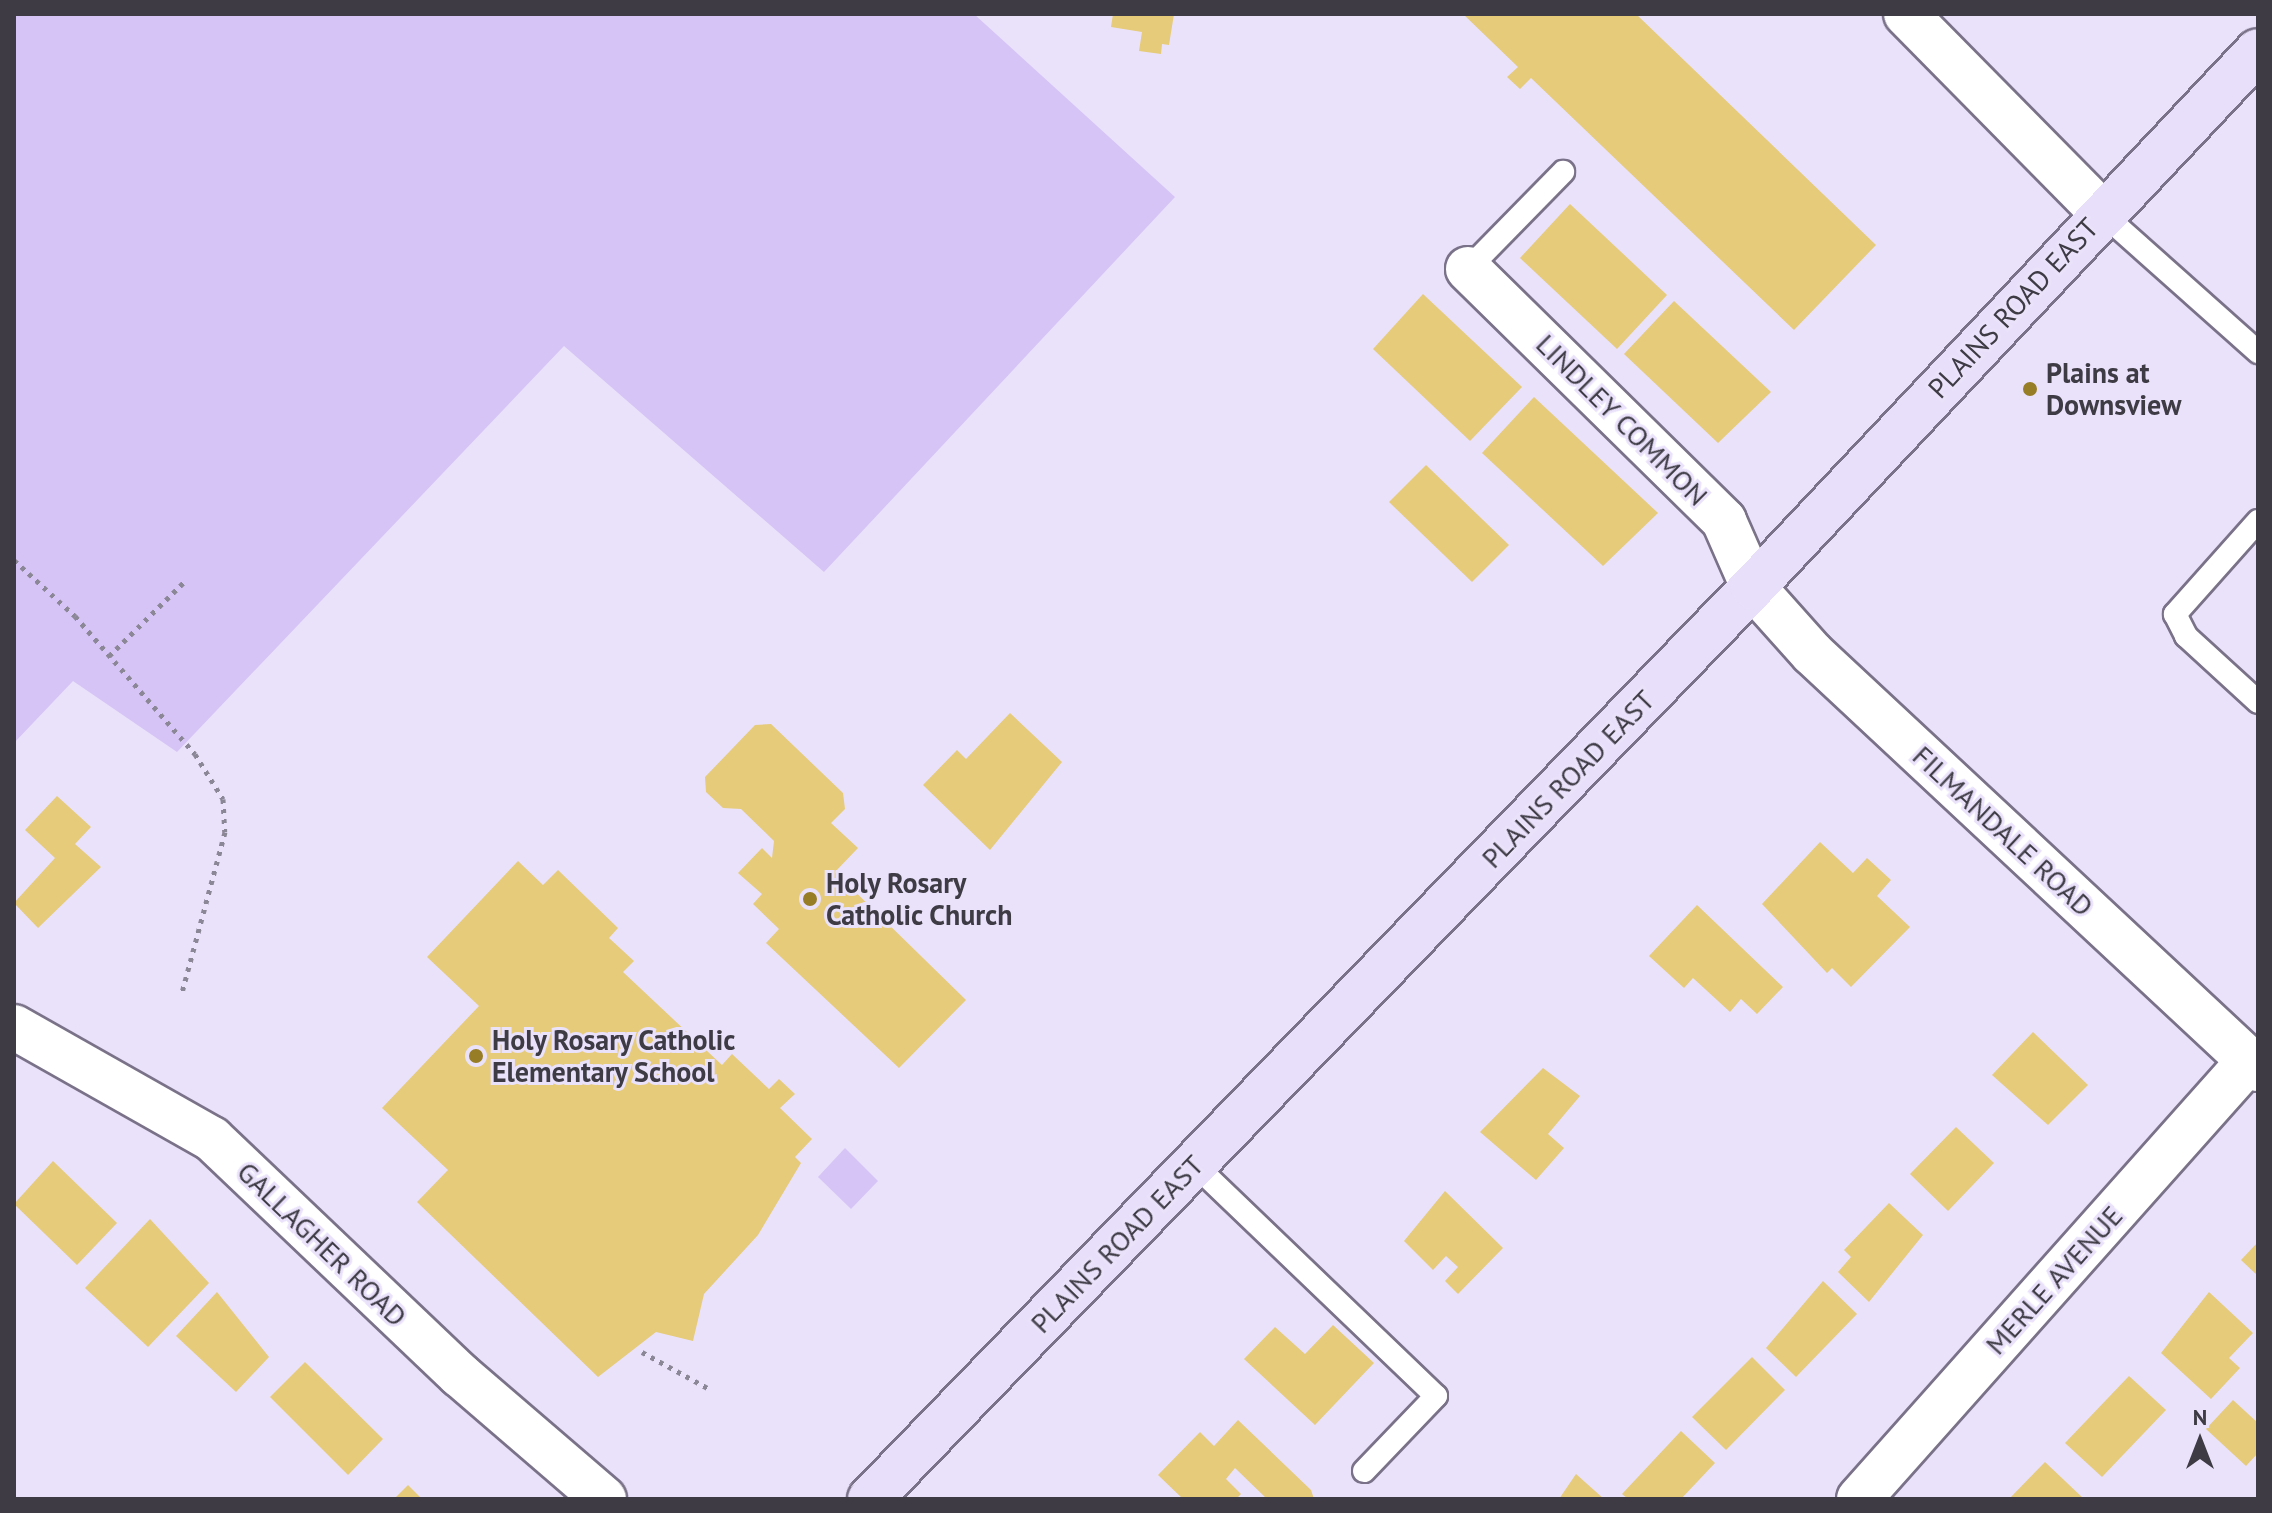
<!DOCTYPE html>
<style>
body{margin:0}
#map{position:relative;width:2272px;height:1513px;overflow:hidden;background:#eae2fb;font-family:"PT Sans",sans-serif}
div>[style]{position:absolute}
.green>*{inset:0;background:#d5c4f5}
.building>*{inset:0;background:#e5cb7a}
.path>*{height:5px;margin-top:-2.5px;transform-origin:0;background:repeating-linear-gradient(90deg,#8c8797 0 4px,transparent 0 10px)}
.roads{filter:drop-shadow(2px 0 #7a7288) drop-shadow(-2px 0 #7a7288) drop-shadow(0 2px #7a7288) drop-shadow(0 -2px #7a7288)}
.service>*{height:22px;margin:-11px;padding:0 11px;transform-origin:11px;border-radius:11px;background:#fff}
.minor>*{height:44px;margin:-22px;padding:0 22px;transform-origin:22px;border-radius:22px;background:#fff}
.primary>*{height:44px;margin:-22px;padding:0 22px;transform-origin:22px;border-radius:22px;background:#e8dffa}
.dots>*{width:22px;height:22px;translate:-50% -50%;box-sizing:border-box;border:4px solid #eae2fb;border-radius:50%}
span{translate:-50% -50%;white-space:nowrap;text-align:center;line-height:1.15;-webkit-text-stroke:6px #eae2fb;paint-order:stroke}
.street-label{font-size:28px;color:#3e3b44}
.poi-label{font-size:28px;color:#3e3b44;font-weight:700}
.left{translate:0 -50%;text-align:left}
.frame{position:absolute;inset:0;border:16px solid #3e3b44;pointer-events:none}
.north{position:absolute;left:2160px;top:1401px;width:80px;height:80px;-webkit-text-stroke:6px #eae2fb;paint-order:stroke;rotate:0deg;font-size:22px;font-weight:700;line-height:32px;text-align:center;color:#3e3b44}
.north::after{content:'';display:block;margin:auto;width:28px;height:36px;background:#3e3b44;clip-path:polygon(50% 0,100% 100%,50% 72%,0 100%)}
</style>
<div id="map">
<div class="green">
<div style="clip-path:polygon(14px 14px,974px 14px,1175px 197px,824px 572px,564px 346px,177px 752px,73px 681px,14px 743px)"></div>
<div style="clip-path:polygon(845px 1148px,878px 1181px,851px 1209px,818px 1177px)"></div>
</div>
<div class="building">
<div style="clip-path:polygon(1113px 14px,1174px 14px,1169px 45px,1162px 44px,1161px 54px,1139px 51px,1142px 32px,1111px 27px)"></div>
<div style="clip-path:polygon(1463px 14px,1636px 14px,1876px 245px,1794px 330px,1531px 78px,1520px 89px,1507px 77px,1518px 67px)"></div>
<div style="clip-path:polygon(1570px 204px,1667px 295px,1617px 349px,1520px 258px)"></div>
<div style="clip-path:polygon(1423px 294px,1522px 387px,1470px 441px,1373px 349px)"></div>
<div style="clip-path:polygon(1674px 301px,1771px 392px,1718px 443px,1624px 354px)"></div>
<div style="clip-path:polygon(1534px 397px,1658px 513px,1603px 566px,1482px 453px)"></div>
<div style="clip-path:polygon(1426px 465px,1509px 545px,1472px 582px,1389px 502px)"></div>
<div style="clip-path:polygon(1010px 713px,1062px 762px,990px 850px,923px 785px,957px 750px,966px 759px)"></div>
<div style="clip-path:polygon(771px 724px,843px 793px,845px 809px,831px 823px,858px 848px,835px 872px,966px 1000px,899px 1068px,766px 943px,779px 929px,753px 904px,762px 894px,738px 873px,762px 848px,772px 858px,774px 841px,741px 809px,723px 808px,706px 792px,705px 777px,755px 725px)"></div>
<div style="clip-path:polygon(57px 796px,91px 827px,75px 844px,101px 867px,38px 928px,14px 903px,55px 858px,25px 830px)"></div>
<div style="clip-path:polygon(1820px 842px,1853px 873px,1867px 858px,1891px 880px,1877px 896px,1910px 927px,1851px 987px,1832px 968px,1827px 973px,1762px 904px)"></div>
<div style="clip-path:polygon(518px 861px,543px 885px,558px 870px,618px 928px,609px 938px,634px 961px,623px 972px,722px 1065px,732px 1054px,769px 1089px,779px 1079px,795px 1094px,780px 1108px,812px 1139px,795px 1157px,801px 1163px,758px 1235px,704px 1294px,693px 1341px,656px 1332px,598px 1377px,417px 1202px,448px 1170px,382px 1108px,479px 1006px,427px 957px)"></div>
<div style="clip-path:polygon(1697px 905px,1783px 987px,1757px 1014px,1741px 999px,1730px 1012px,1693px 978px,1684px 988px,1649px 956px)"></div>
<div style="clip-path:polygon(2033px 1032px,2088px 1085px,2048px 1125px,1992px 1075px)"></div>
<div style="clip-path:polygon(1543px 1068px,1580px 1096px,1548px 1134px,1564px 1148px,1536px 1180px,1480px 1132px)"></div>
<div style="clip-path:polygon(1956px 1127px,1994px 1163px,1948px 1211px,1910px 1174px)"></div>
<div style="clip-path:polygon(53px 1161px,117px 1223px,77px 1265px,14px 1204px)"></div>
<div style="clip-path:polygon(1445px 1191px,1503px 1248px,1458px 1294px,1445px 1281px,1458px 1267px,1446px 1256px,1433px 1270px,1404px 1241px)"></div>
<div style="clip-path:polygon(1889px 1203px,1923px 1235px,1869px 1302px,1838px 1272px,1851px 1257px,1844px 1250px)"></div>
<div style="clip-path:polygon(150px 1219px,209px 1283px,148px 1347px,85px 1288px)"></div>
<div style="clip-path:polygon(2258px 1242px,2258px 1276px,2241px 1260px)"></div>
<div style="clip-path:polygon(1823px 1281px,1857px 1314px,1796px 1377px,1766px 1348px)"></div>
<div style="clip-path:polygon(217px 1292px,269px 1357px,236px 1392px,176px 1336px)"></div>
<div style="clip-path:polygon(2209px 1292px,2253px 1333px,2229px 1358px,2240px 1368px,2211px 1399px,2161px 1353px)"></div>
<div style="clip-path:polygon(1333px 1325px,1374px 1363px,1315px 1425px,1244px 1359px,1275px 1327px,1305px 1354px)"></div>
<div style="clip-path:polygon(1752px 1357px,1785px 1390px,1726px 1450px,1692px 1417px)"></div>
<div style="clip-path:polygon(305px 1362px,383px 1439px,348px 1475px,270px 1397px)"></div>
<div style="clip-path:polygon(2129px 1376px,2166px 1410px,2102px 1477px,2065px 1443px)"></div>
<div style="clip-path:polygon(2233px 1400px,2258px 1423px,2258px 1453px,2246px 1466px,2206px 1429px)"></div>
<div style="clip-path:polygon(1238px 1420px,1311px 1490px,1314px 1499px,1267px 1499px,1235px 1468px,1226px 1479px,1241px 1494px,1236px 1499px,1183px 1499px,1158px 1475px,1200px 1432px,1214px 1446px)"></div>
<div style="clip-path:polygon(1681px 1431px,1715px 1463px,1681px 1499px,1628px 1499px,1622px 1494px)"></div>
<div style="clip-path:polygon(2045px 1462px,2084px 1499px,2009px 1499px)"></div>
<div style="clip-path:polygon(1576px 1474px,1604px 1499px,1559px 1499px)"></div>
<div style="clip-path:polygon(408px 1485px,422px 1499px,394px 1499px)"></div>
</div>
<div class="path">
<div style="left:14px;top:560px;width:83px;rotate:42.6deg"></div>
<div style="left:75px;top:616px;width:183px;rotate:49deg"></div>
<div style="left:195px;top:754px;width:53px;rotate:58.1deg"></div>
<div style="left:223px;top:799px;width:33px;rotate:87deg"></div>
<div style="left:225px;top:832px;width:167px;rotate:105deg"></div>
<div style="left:109px;top:656px;width:107px;rotate:-44.6deg"></div>
<div style="left:642px;top:1352px;width:79px;rotate:28.8deg"></div>
</div>
<div class="roads">
<div class="service">
<div style="left:2102px;top:213px;width:209px;rotate:41.7deg"></div>
<div style="left:1468px;top:269px;width:136px;rotate:-45.6deg"></div>
<div style="left:2258px;top:521px;width:125px;rotate:131.7deg"></div>
<div style="left:2175px;top:614px;width:25px;rotate:63deg"></div>
<div style="left:2186px;top:636px;width:98px;rotate:42.5deg"></div>
<div style="left:1194px;top:1164px;width:335px;rotate:43.8deg"></div>
<div style="left:1436px;top:1396px;width:104px;rotate:133.8deg"></div>
</div>
<div class="minor">
<div style="left:1906px;top:14px;width:279px;rotate:45.4deg"></div>
<div style="left:1468px;top:269px;width:359px;rotate:44.5deg"></div>
<div style="left:1724px;top:521px;width:72px;rotate:66.3deg"></div>
<div style="left:1753px;top:587px;width:89px;rotate:48.2deg"></div>
<div style="left:1812px;top:653px;width:610px;rotate:43.01deg"></div>
<div style="left:14px;top:1027px;width:227px;rotate:29.5deg"></div>
<div style="left:212px;top:1139px;width:342px;rotate:43.6deg"></div>
<div style="left:460px;top:1375px;width:190px;rotate:40.7deg"></div>
<div style="left:1859px;top:1499px;width:586px;rotate:-48.32deg"></div>
</div>
<div class="primary">
<div style="left:870px;top:1499px;width:1269px;rotate:-45.93deg"></div>
<div style="left:1753px;top:587px;width:736px;rotate:-46.71deg"></div>
</div>
</div>
<div class="dots">
<div style="left:2030px;top:389px;background:#977d25"></div>
<div style="left:810px;top:899px;background:#977d25"></div>
<div style="left:476px;top:1056px;background:#977d25"></div>
</div>
<div class="street-label">
<span style="left:2013px;top:308px;rotate:-47deg">PLAINS ROAD EAST</span>
<span style="left:1622px;top:420px;rotate:45deg">LINDLEY COMMON</span>
<span style="left:1568px;top:779px;rotate:-46deg">PLAINS ROAD EAST</span>
<span style="left:2003px;top:831px;rotate:43deg">FILMANDALE ROAD</span>
<span style="left:322px;top:1244px;rotate:44deg">GALLAGHER ROAD</span>
<span style="left:1117px;top:1244px;rotate:-46deg">PLAINS ROAD EAST</span>
<span style="left:2054px;top:1280px;rotate:-48deg">MERLE AVENUE</span>
</div>
<div class="poi-label">
<span class="left" style="left:2046px;top:389px">Plains at<br>Downsview</span>
<span class="left" style="left:826px;top:899px">Holy Rosary<br>Catholic Church</span>
<span class="left" style="left:492px;top:1056px">Holy Rosary Catholic<br>Elementary School</span>
</div>
<div class="frame"></div>
<div class="north">N</div>
</div>
